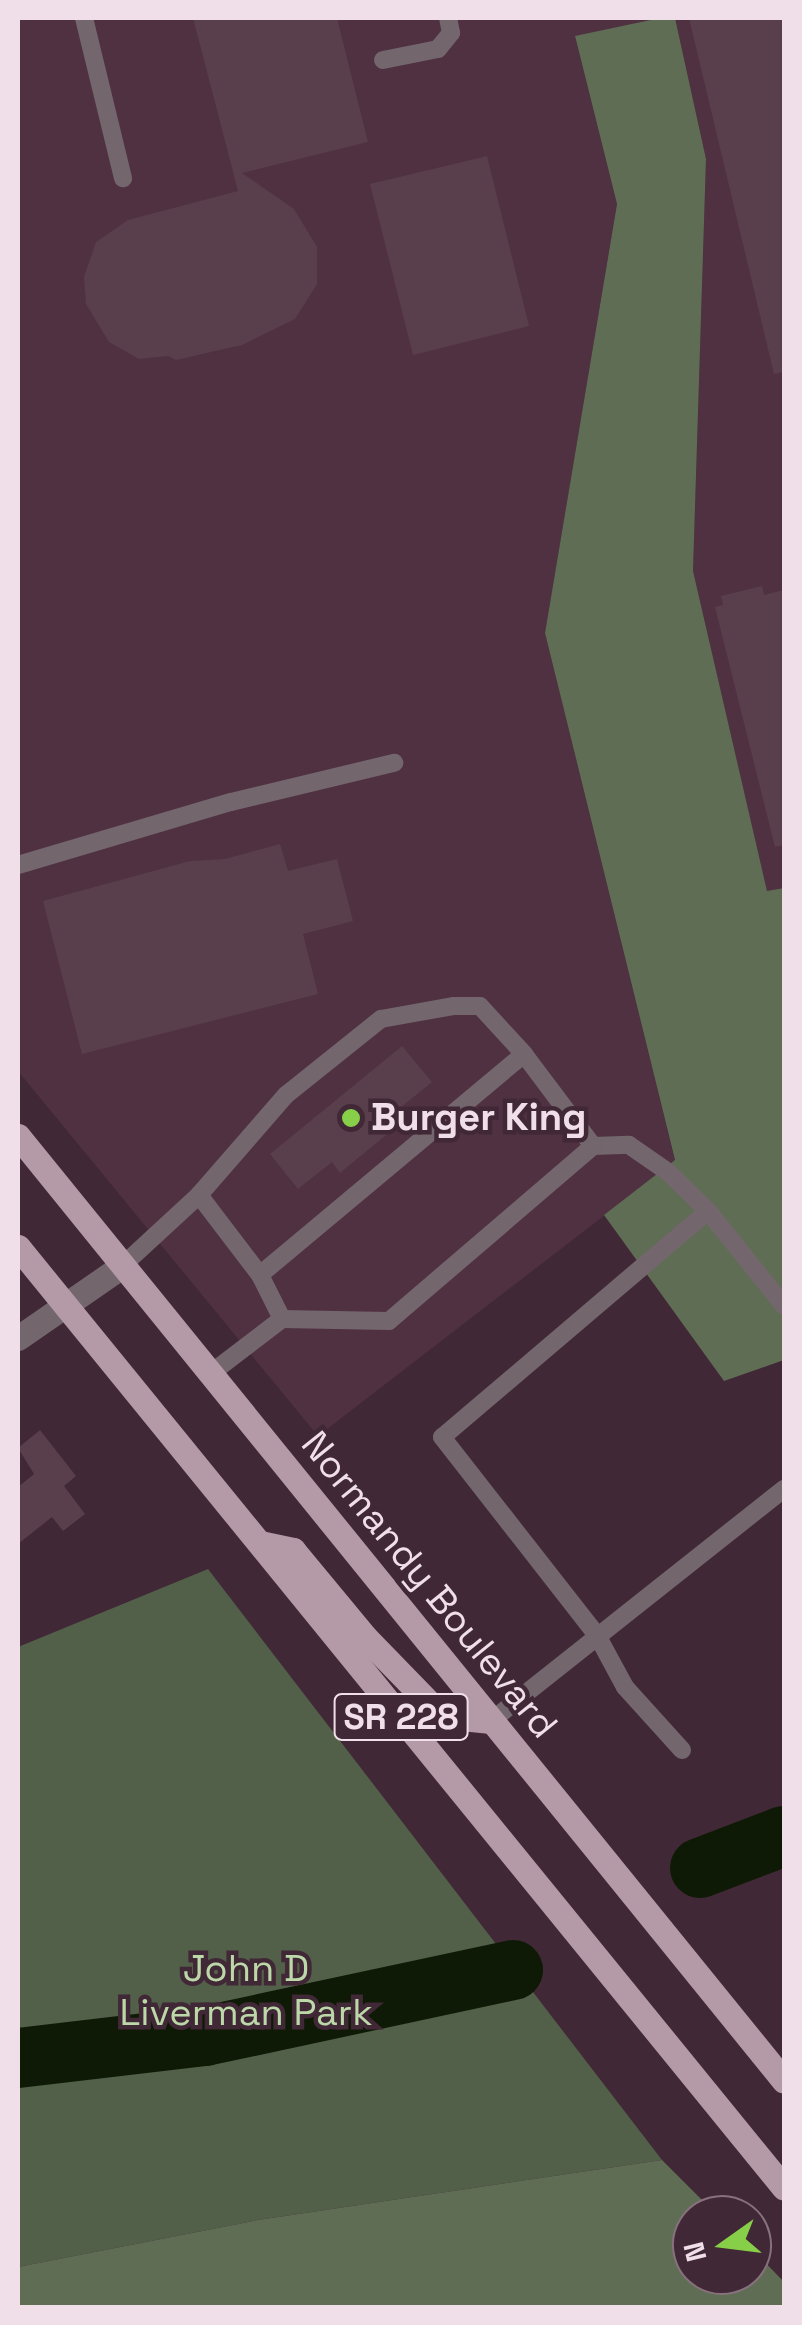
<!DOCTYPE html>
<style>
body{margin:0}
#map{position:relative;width:802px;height:2325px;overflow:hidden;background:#412836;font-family:"Space Grotesk",sans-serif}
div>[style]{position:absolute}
.built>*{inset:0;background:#503142}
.green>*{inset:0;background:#525f49}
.forest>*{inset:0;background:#5f6d55}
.river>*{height:60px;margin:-30px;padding:0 30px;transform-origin:30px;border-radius:30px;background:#0e1a05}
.building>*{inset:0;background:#593e4c}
.lane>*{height:18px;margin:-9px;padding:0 9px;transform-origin:9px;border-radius:9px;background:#73666c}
.street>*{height:25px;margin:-12.5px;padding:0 12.5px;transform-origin:12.5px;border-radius:12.5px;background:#73666c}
.primary>*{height:25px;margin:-12.5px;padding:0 12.5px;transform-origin:12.5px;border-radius:12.5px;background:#b49aa7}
.dots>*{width:28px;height:28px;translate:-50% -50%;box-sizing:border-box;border:5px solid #412836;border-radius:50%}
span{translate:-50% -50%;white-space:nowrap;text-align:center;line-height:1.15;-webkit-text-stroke:9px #412836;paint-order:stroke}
.shield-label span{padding:2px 8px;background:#412836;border:2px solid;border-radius:8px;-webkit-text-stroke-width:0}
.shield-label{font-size:35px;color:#f0dfe8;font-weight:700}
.poi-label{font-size:38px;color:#f0dfe8;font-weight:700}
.left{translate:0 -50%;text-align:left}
.street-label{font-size:38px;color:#f0dfe8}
.park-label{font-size:38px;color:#bcd8a8}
.frame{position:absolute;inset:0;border:20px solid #f0dfe8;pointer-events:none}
.north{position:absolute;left:672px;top:2195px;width:100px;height:100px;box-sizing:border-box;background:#412836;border:2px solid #87717d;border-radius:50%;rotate:256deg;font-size:28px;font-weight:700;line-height:40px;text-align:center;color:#f0dfe8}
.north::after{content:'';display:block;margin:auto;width:35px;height:45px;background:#88cf49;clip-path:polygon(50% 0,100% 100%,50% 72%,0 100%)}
</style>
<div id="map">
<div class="built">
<div style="clip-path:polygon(18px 18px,660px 18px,575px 37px,617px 204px,545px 633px,675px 1161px,318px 1436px,18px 1071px)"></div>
<div style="clip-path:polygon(675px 18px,784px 18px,784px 888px,767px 892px,693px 571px,706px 159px)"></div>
</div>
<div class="green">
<div style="clip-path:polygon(208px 1569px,662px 2160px,258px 2220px,18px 2267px,18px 1647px)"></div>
</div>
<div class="forest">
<div style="clip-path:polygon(660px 18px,675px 18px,706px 159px,693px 571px,767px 891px,784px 888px,784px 1360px,724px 1381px,604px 1215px,675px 1160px,545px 633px,617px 204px,575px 36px)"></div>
<div style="clip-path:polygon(662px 2160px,717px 2215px,692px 2215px,692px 2275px,752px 2275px,752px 2249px,784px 2282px,784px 2307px,18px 2307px,18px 2267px,258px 2220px)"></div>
</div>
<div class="river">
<div style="left:700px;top:1868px;width:90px;rotate:-20.9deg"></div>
<div style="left:18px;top:2058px;width:188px;rotate:-6.7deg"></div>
<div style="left:205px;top:2036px;width:315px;rotate:-12.1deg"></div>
</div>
<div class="building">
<div style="clip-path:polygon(193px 18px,337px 18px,368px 142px,242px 173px,294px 209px,317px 247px,317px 284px,295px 319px,242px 345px,176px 360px,168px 356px,139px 359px,109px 342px,86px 304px,84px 277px,96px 242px,128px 220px,238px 191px)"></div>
<div style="clip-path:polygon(689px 18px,784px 18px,784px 372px,774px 374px)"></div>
<div style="clip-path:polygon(487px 156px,529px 326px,413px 355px,370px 184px)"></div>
<div style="clip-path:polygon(762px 586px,764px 595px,784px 590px,784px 845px,775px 847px,715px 607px,723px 605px,721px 596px)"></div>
<div style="clip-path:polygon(280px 844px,288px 871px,337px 859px,353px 921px,303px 934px,318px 994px,82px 1054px,43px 901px,190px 861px,225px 859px)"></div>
<div style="clip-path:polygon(402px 1046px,432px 1082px,384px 1121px,392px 1130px,340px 1173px,332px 1162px,298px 1189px,270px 1154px)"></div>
<div style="clip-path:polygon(40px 1430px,76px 1476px,64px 1486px,85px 1514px,63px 1531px,52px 1517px,18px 1544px,18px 1487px,34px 1474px,18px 1448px)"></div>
</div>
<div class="lane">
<div style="left:84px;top:18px;width:165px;rotate:76.3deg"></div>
<div style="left:383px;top:60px;width:56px;rotate:-11.3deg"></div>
<div style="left:438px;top:49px;width:21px;rotate:-51deg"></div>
<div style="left:451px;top:33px;width:15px;rotate:-101deg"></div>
<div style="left:18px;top:865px;width:222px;rotate:-16.5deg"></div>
<div style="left:231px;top:802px;width:168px;rotate:-13.5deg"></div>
<div style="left:593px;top:1146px;width:36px;rotate:-2deg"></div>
<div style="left:629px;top:1145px;width:47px;rotate:34.7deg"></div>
<div style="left:668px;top:1172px;width:56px;rotate:44.3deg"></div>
<div style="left:708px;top:1211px;width:349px;rotate:139.6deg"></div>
<div style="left:442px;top:1437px;width:254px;rotate:52deg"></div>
<div style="left:598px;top:1637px;width:57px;rotate:61.6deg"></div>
<div style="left:625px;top:1687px;width:85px;rotate:47.9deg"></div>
<div style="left:199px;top:1195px;width:133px;rotate:-49deg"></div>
<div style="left:286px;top:1095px;width:122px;rotate:-38.7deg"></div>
<div style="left:381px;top:1019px;width:73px;rotate:-10.2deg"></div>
<div style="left:453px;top:1006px;width:27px"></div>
<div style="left:480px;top:1006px;width:65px;rotate:47.5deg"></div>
<div style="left:708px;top:1211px;width:122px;rotate:51.3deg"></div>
<div style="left:122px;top:1266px;width:105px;rotate:-42.7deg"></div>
<div style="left:199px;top:1195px;width:101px;rotate:52.7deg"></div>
<div style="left:210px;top:1374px;width:91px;rotate:-37.4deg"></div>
<div style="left:282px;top:1319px;width:107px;rotate:1.1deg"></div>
<div style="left:389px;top:1321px;width:269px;rotate:-40.6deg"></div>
<div style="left:593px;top:1146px;width:115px;rotate:-126.9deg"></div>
<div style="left:524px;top:1054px;width:344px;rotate:140.1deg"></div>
<div style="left:260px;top:1275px;width:49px;rotate:63.4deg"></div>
<div style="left:491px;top:1721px;width:374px;rotate:-38.4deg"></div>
</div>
<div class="street">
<div style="left:18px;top:1338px;width:126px;rotate:-34.7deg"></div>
</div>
<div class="primary">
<div style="left:18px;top:1136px;width:1216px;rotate:50.97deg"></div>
<div style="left:18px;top:1247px;width:1213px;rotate:50.85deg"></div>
<div style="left:260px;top:1543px;width:34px;rotate:12deg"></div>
<div style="left:293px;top:1550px;width:113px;rotate:50.4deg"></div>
<div style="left:365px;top:1637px;width:98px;rotate:45.8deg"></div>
<div style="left:433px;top:1707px;width:21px;rotate:29deg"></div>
<div style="left:451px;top:1717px;width:40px;rotate:5.7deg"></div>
</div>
<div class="dots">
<div style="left:351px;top:1118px;background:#88cf49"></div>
</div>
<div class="shield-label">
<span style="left:401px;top:1717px">SR 228</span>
</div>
<div class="poi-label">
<span class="left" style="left:371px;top:1118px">Burger King</span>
</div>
<div class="street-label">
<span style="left:429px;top:1585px;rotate:51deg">Normandy Boulevard</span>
</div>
<div class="park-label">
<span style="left:246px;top:1991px">John D<br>Liverman Park</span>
</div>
<div class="frame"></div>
<div class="north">N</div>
</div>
